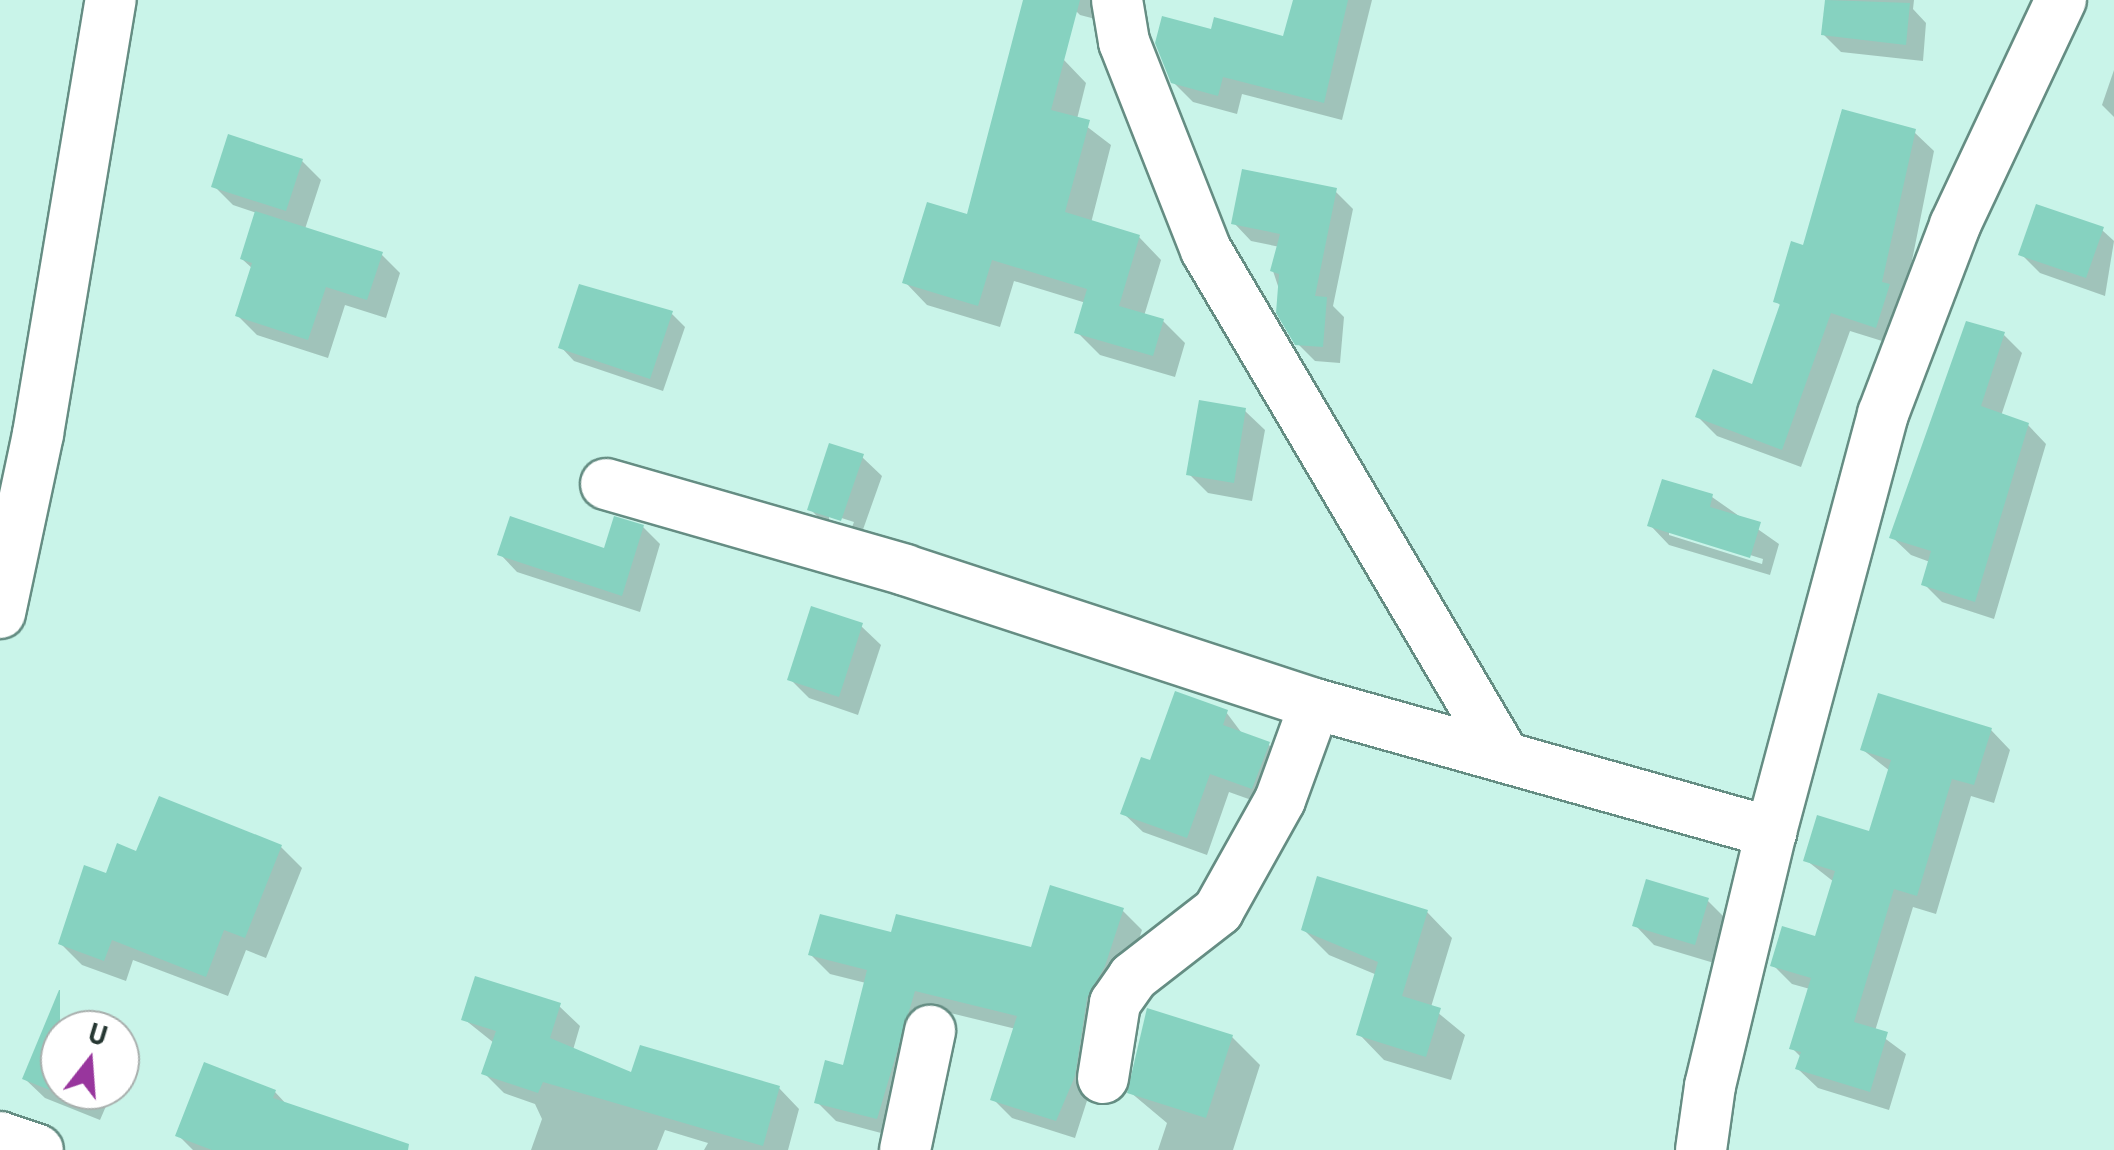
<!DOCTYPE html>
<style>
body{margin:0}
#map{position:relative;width:2114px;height:1150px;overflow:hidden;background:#c9f4e9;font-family:Barlow,sans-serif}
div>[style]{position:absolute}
.shadow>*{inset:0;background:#0003}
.building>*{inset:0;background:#86d2c0}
.roads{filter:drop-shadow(2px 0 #658d83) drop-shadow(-2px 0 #658d83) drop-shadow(0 2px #658d83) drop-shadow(0 -2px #658d83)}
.minor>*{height:50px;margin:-25px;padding:0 25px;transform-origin:25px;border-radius:25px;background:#fff}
span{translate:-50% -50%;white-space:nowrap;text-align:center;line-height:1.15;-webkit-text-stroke:10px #fff;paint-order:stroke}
.north{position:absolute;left:40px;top:1010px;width:100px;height:100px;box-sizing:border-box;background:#fff;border:2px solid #a8afad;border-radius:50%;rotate:17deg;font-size:28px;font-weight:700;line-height:40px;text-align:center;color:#263732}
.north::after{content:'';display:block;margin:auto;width:35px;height:45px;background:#98369d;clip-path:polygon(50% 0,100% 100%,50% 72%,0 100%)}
</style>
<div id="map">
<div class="shadow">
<div style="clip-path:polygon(1065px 0,1119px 0,1107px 22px,1080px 15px)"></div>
<div style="clip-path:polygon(1295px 0,1372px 0,1342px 120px,1242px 94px,1237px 114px,1193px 102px,1173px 82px,1213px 32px,1285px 39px)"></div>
<div style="clip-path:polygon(1827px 0,1914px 0,1913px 9px,1926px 23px,1923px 61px,1841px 52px,1823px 34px)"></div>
<div style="clip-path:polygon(1064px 60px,1086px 83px,1077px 119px,1111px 145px,1091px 223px,1139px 237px,1161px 260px,1144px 316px,1163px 321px,1185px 343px,1175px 377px,1100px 355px,1077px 332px,1086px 303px,1014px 281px,1000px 327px,927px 305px,905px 282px,968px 217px)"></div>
<div style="clip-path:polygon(2114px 70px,2114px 117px,2102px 105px)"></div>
<div style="clip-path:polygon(1914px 132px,1934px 151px,1895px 345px,1850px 331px,1801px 467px,1717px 436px,1698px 417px,1753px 387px,1782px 307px,1776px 301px)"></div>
<div style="clip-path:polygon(302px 161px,321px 180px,305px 229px,381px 254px,400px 273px,386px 318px,345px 305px,328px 358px,257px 335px,238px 316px,253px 269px,242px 259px,257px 213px,233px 205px,214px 186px)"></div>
<div style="clip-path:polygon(1335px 191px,1353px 209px,1333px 306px,1344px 317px,1340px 363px,1315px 361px,1297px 343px,1273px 271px,1280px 247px,1251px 241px,1234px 223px)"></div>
<div style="clip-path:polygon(2102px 230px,2114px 241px,2105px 296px,2040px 273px,2021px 254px)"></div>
<div style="clip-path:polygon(672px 314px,685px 327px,663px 391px,574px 361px,561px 347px)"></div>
<div style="clip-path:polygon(2004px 335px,2022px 353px,2001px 416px,2028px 425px,2046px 444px,1994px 619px,1942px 602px,1924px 584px,1930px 562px,1911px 555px,1892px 537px)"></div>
<div style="clip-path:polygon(1245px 411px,1265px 430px,1252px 501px,1208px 493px,1189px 474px)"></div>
<div style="clip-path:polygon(evenodd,862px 457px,882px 476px,860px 538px,829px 528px,810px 509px,862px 457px,829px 514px,854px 522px,852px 527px,829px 520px,829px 514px)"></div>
<div style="clip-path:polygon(evenodd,1712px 497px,1779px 544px,1770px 575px,1669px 545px,1650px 525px,1712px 497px,1669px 530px,1763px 559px,1762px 564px,1669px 535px,1669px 530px)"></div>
<div style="clip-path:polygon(643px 527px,660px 544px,640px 612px,517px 572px,500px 554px,605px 551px)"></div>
<div style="clip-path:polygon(861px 626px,881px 645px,858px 715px,809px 698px,790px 679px)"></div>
<div style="clip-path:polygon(1226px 712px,1244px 736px,1268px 744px,1287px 764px,1271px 807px,1229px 792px,1207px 855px,1143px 832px,1123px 813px,1152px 763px)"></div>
<div style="clip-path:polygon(1991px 730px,2010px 750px,1994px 803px,1971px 796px,1936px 914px,1913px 907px,1875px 1031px,1906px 1054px,1889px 1110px,1818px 1088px,1798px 1069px,1802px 1058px,1792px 1048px,1810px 989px,1792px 984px,1773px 965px,1816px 940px,1834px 882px,1806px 860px,1871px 835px,1890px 771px,1863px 750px)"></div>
<div style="clip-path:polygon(281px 847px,302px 868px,266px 958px,246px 950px,228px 996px,133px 960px,126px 981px,82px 965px,61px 944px,107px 876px,137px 855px)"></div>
<div style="clip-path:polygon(1708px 901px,1727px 920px,1714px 963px,1654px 945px,1635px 925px)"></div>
<div style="clip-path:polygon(1122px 910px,1142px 930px,1075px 1138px,1012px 1118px,993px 1099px,1016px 1029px,934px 1009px,896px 1137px,836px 1121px,817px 1102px,845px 1068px,866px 983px,830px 974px,811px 955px,893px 935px,1032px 950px)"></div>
<div style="clip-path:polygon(1427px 912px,1452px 938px,1431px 1007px,1465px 1035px,1451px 1080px,1384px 1060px,1359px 1034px,1377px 975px,1329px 955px,1303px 929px)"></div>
<div style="clip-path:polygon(559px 1006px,580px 1026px,573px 1050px,633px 1075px,779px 1088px,799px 1109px,788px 1150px,704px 1150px,708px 1143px,665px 1130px,657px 1150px,531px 1150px,542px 1119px,535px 1104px,504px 1093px,484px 1073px,494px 1043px,464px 1019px)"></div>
<div style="clip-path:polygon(1232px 1037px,1260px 1065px,1233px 1150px,1158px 1150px,1167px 1123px,1130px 1092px)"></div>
<div style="clip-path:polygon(60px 1038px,60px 1090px,113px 1090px,100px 1120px,45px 1098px,25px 1079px)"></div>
<div style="clip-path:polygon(275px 1092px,289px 1107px,402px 1150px,193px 1150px,178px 1135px)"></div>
</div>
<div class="building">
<div style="clip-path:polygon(1023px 0,1080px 0,1051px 110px,1090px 120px,1065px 212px,1140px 235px,1119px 306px,1164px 319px,1153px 356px,1074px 333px,1087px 289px,992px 260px,978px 306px,902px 283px,927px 202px,967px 214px)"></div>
<div style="clip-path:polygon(1293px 0,1348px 0,1324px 103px,1223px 77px,1218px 96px,1171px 83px,1155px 43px,1162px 16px,1211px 29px,1214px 17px,1283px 36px)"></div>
<div style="clip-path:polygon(1825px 0,1910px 3px,1906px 45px,1821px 35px)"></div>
<div style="clip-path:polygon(1842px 109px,1916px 129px,1882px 282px,1890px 284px,1876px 328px,1831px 313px,1782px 450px,1695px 417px,1713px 369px,1752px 384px,1780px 304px,1773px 302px,1791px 241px,1803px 245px)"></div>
<div style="clip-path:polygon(228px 134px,303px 159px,286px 211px,211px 187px)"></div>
<div style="clip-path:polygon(1242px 169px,1337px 188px,1315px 296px,1327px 297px,1323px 347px,1295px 345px,1276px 313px,1279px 274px,1270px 271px,1280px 234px,1231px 224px)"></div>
<div style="clip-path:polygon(2036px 204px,2104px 227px,2086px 278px,2018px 255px)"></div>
<div style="clip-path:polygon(255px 211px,383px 252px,367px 300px,326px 287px,308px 340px,235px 316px,252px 263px,240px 259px)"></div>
<div style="clip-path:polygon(579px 284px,673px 311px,650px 379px,558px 348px)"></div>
<div style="clip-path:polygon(1966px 321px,2005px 332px,1981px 406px,2029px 423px,1975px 602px,1921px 585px,1931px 551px,1889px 538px)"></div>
<div style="clip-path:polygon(1199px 400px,1246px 408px,1234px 483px,1186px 475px)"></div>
<div style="clip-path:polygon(829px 443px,864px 454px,841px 521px,807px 510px)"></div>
<div style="clip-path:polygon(1662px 479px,1713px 494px,1710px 507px,1761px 522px,1750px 558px,1647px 526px)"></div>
<div style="clip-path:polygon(510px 516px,604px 548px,614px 516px,644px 525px,622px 596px,497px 555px)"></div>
<div style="clip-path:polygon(811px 606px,863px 623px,839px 697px,787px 680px)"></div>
<div style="clip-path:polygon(1175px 691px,1228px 710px,1223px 725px,1270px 742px,1252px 789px,1210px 774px,1187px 838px,1120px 814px,1141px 757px,1150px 760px)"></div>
<div style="clip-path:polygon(1878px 693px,1992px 728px,1974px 785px,1952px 779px,1917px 896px,1894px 889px,1854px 1022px,1888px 1032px,1870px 1092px,1795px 1069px,1801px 1052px,1789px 1049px,1811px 978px,1770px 966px,1782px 926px,1815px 936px,1835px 871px,1803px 861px,1817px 815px,1869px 831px,1891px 760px,1860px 750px)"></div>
<div style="clip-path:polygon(159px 796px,282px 845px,245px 938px,224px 930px,206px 977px,112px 940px,104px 961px,58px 944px,84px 865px,106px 873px,117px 843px,136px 851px)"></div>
<div style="clip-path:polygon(1317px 876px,1428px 910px,1402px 996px,1441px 1008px,1426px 1057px,1356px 1035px,1378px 962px,1301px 930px)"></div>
<div style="clip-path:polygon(1646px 879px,1709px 898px,1695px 945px,1632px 926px)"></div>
<div style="clip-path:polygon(1050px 885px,1124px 908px,1105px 966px,1087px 998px,1075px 1076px,1056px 1121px,990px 1100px,1017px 1016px,915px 991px,877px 1119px,814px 1103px,825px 1060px,843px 1065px,867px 970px,808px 955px,820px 914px,891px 932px,896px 914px,1031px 947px)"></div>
<div style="clip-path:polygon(475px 976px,561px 1003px,550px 1038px,631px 1072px,640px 1045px,780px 1086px,763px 1146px,543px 1082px,538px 1093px,481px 1074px,496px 1031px,461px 1020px)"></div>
<div style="clip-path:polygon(59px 990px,60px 990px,60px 1094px,22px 1079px)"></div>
<div style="clip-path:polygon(1147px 1008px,1233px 1035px,1206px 1118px,1127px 1093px)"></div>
<div style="clip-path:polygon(204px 1062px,276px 1090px,273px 1098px,409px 1144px,408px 1150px,212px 1150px,175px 1136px)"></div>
</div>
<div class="roads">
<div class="minor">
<div style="left:1117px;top:0;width:43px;rotate:80.5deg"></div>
<div style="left:1124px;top:42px;width:224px;rotate:68.5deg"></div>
<div style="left:1206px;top:250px;width:587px;rotate:59.5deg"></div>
<div style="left:606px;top:484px;width:311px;rotate:16deg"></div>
<div style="left:905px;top:570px;width:431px;rotate:18.1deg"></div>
<div style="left:1315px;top:704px;width:474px;rotate:15.7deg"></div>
<div style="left:0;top:613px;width:183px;rotate:-78deg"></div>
<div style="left:38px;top:434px;width:440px;rotate:-80.5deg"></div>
<div style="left:1103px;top:1078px;width:76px;rotate:-80.9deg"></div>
<div style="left:1115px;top:1003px;width:32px;rotate:-55deg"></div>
<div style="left:1133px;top:977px;width:108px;rotate:-37.8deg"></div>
<div style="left:1218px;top:911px;width:127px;rotate:-60.8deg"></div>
<div style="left:1280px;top:800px;width:102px;rotate:-70deg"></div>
<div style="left:0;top:1137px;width:40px;rotate:18.9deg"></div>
<div style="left:905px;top:1150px;width:122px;rotate:-78.1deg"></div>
<div style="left:1701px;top:1150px;width:65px;rotate:-82deg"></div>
<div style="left:1710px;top:1086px;width:261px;rotate:-76.5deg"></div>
<div style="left:1771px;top:832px;width:433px;rotate:-75deg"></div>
<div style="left:1883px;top:414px;width:202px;rotate:-69.1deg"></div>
<div style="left:1955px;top:225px;width:249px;rotate:-64.8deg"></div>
</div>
</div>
<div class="north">U</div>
</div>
